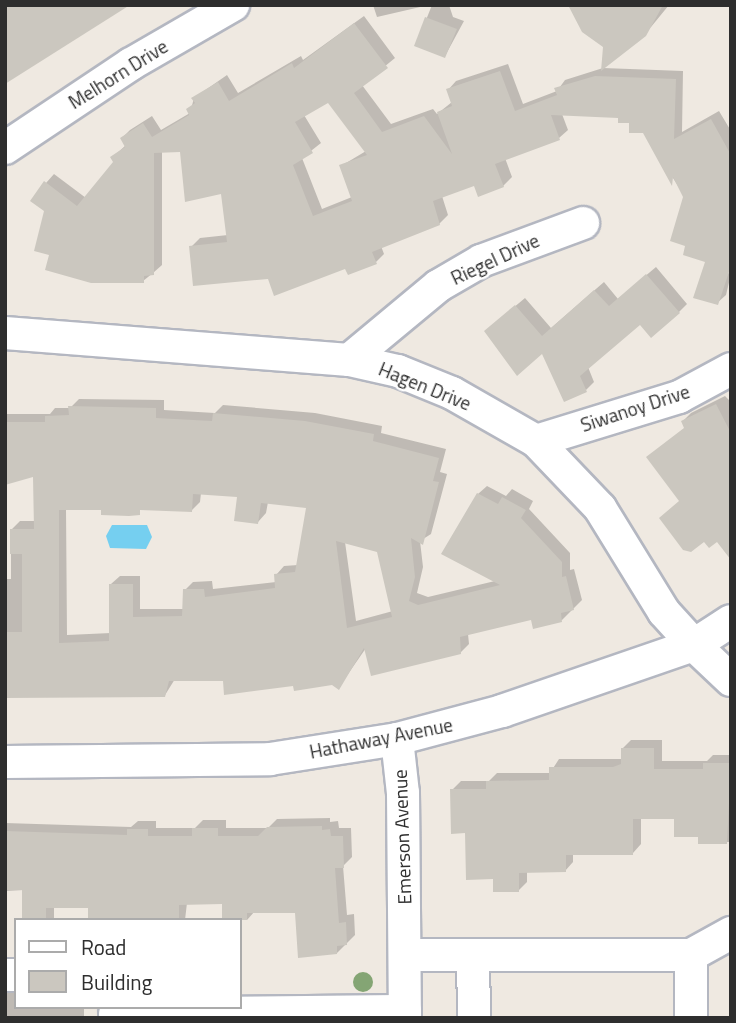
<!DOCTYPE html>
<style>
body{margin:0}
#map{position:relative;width:736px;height:1023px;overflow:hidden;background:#efe9e1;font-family:"Titillium Web",sans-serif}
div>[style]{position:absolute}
.water>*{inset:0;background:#75cff0}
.shadow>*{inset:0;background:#0003}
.building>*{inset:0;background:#cbc7bf}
.roads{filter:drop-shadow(2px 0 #b4b7c1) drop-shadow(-2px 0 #b4b7c1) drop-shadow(0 2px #b4b7c1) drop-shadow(0 -2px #b4b7c1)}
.minor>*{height:32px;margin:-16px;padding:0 16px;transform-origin:16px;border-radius:16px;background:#fff}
.trees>*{width:20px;height:20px;margin:-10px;border-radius:50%;background:#84a574}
span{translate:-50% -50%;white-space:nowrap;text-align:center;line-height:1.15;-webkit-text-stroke:5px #fff;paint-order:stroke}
.street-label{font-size:19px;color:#2e2e2e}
.frame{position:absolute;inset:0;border:7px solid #2e2e2e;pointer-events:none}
.legend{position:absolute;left:14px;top:918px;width:228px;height:91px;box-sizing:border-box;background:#fff;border:2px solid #ababab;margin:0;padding:9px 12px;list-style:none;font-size:21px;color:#2e2e2e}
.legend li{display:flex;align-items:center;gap:14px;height:35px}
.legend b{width:35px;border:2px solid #ababab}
</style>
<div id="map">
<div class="water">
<div style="clip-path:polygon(112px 525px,147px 525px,152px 537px,146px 549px,110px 548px,106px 536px)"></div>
</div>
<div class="shadow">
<div style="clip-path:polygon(373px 5px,429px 5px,377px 17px)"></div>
<div style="clip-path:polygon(432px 5px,449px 5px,453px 17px,464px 21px,445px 56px,416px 45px)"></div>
<div style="clip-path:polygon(572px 5px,669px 5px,651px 27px,603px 67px,604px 46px)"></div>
<div style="clip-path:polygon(evenodd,364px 16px,395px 58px,362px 85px,391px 124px,433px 109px,437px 114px,452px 102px,448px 90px,456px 81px,508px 64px,523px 104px,557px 91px,565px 80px,603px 68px,683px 71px,682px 132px,719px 111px,731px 131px,731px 234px,687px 245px,685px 197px,644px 132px,620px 117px,562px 114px,568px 130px,559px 138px,505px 158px,512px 177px,503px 186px,475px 184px,442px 196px,448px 215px,439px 224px,381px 246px,384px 254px,376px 262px,269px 277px,191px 247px,200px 238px,228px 235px,223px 192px,181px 150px,162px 151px,162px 265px,153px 273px,143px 281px,51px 253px,46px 183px,54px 174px,86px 198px,116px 162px,113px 157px,126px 145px,122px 138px,130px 130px,152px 116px,161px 130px,190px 113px,194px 98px,227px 75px,238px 93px,301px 56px,303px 60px,364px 16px,329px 101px,366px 151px,341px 166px,352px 197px,322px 209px,302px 158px,321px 143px,304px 115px,329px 101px)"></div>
<div style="clip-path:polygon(656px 267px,687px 304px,679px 312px,640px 322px,588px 367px,594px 382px,586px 390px,543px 351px,495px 323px,525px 298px,551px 328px,604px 282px,618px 299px)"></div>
<div style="clip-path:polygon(711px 268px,731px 274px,726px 295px,717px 303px)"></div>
<div style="clip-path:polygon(725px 396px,731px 402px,731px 538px,681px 500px,649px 457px,686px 427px,683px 421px,691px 413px)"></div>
<div style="clip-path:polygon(evenodd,79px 399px,164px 400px,164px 410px,215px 413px,223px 405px,315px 413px,382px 426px,381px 433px,446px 449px,440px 472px,447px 474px,431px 534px,420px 541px,423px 567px,417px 593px,428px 597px,495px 581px,478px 494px,487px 486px,506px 496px,512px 489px,533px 501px,529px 509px,570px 553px,570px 570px,574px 569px,582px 600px,562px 620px,532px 618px,468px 634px,469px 644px,460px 653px,366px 648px,339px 687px,333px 683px,175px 679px,165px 695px,5px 696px,5px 579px,11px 579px,11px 530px,20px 521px,35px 521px,35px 475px,5px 483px,5px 414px,50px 414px,55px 408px,70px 408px,79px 399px,201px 493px,239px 495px,258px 522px,266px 513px,268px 502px,308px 507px,298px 565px,284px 566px,276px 575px,276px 582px,213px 589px,212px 581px,193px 582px,185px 590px,184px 609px,140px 609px,140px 576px,120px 576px,111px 584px,111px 633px,67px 635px,66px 508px,192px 510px,200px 502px,201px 493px,79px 399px,345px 542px,378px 550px,393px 611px,356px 621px,345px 542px)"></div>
<div style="clip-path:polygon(631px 740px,662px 740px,662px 761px,707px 761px,713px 755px,731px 755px,731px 842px,700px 842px,700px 836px,676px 817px,641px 817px,641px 844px,633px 853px,573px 853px,573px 862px,565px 871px,527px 871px,527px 882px,519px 890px,495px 878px,467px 832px,452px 790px,461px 781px,489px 781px,497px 773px,550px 773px,559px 759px,623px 759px,623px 748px)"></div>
<div style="clip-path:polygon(330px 818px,330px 822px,338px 821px,339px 828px,351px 828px,352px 857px,343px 866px,347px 915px,354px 914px,355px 935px,337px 953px,297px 911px,255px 911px,247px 920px,224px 903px,187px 903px,185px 920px,90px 920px,90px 906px,54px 906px,54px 920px,24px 920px,24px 890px,5px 891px,5px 823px,131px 827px,138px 821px,156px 821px,156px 828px,195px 828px,203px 820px,226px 820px,226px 828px,268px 828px,277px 819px)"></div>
<div style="clip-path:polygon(5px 975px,16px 980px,16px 1007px,84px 1007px,84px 1018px,5px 1018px)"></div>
</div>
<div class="building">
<div style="clip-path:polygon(5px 5px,130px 5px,5px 84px)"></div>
<div style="clip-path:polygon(568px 5px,663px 5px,646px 36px,601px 71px,603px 47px,582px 32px)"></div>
<div style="clip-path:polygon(425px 17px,457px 29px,445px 58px,414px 46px)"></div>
<div style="clip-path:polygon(evenodd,354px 23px,388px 68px,354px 93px,382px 132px,424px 116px,452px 154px,437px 112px,452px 106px,446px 89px,500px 71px,515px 111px,557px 95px,554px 88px,595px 76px,676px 79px,674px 139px,711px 119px,731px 155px,731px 266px,718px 305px,693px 298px,705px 262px,683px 255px,685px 246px,670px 241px,683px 197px,673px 177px,672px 186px,643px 133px,629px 133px,629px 123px,618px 123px,618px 118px,551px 115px,560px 140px,495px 164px,504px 187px,478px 197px,474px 186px,433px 201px,440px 225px,372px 252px,377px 264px,348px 275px,345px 269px,274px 296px,268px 279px,193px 286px,189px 246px,227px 242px,221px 194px,185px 202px,180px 152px,154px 153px,154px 275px,144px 276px,144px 283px,91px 283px,45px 270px,49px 255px,34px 251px,44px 211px,30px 201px,44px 181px,77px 206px,113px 162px,110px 157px,125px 147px,120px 138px,143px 123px,152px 137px,189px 115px,186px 109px,195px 103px,191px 98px,218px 82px,229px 101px,292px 63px,294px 68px,354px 23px,328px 103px,367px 155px,339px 165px,352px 201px,313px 216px,293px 165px,313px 153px,295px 122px,328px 103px)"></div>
<div style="clip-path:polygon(646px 274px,680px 313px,651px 338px,640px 325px,580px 376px,587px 392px,564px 402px,542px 354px,517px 376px,484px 331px,515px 305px,542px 336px,594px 290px,609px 306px)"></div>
<div style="clip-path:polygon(716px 404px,731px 433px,731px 560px,717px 542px,709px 548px,704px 542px,691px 552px,683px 550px,659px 518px,679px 501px,646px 457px,684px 428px,681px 421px)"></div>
<div style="clip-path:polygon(evenodd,68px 406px,156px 408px,156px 418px,212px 421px,213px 413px,305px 421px,374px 434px,373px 441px,439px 458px,433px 481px,439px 482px,423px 545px,411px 538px,415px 577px,409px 601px,418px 605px,500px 585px,441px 554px,477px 493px,498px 504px,502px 497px,526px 510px,521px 518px,562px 562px,562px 577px,566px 576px,574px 610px,561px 613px,562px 622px,533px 629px,531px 620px,460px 637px,461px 654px,371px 676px,364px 648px,339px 690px,332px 685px,294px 691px,293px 686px,224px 695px,223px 681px,169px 681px,165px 697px,5px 698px,5px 632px,22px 632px,22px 554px,10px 554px,10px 529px,34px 529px,33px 477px,5px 485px,5px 422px,45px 422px,45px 416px,69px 415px,68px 406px,193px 494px,237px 497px,234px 521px,258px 524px,261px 503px,306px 508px,295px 572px,274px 574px,275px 588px,205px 597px,204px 589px,183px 589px,182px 616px,133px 617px,133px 584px,109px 584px,109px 641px,59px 643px,59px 510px,101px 510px,101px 515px,129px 516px,140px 515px,140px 510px,192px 512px,193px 494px,68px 406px,336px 541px,377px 552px,392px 617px,347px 628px,336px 541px)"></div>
<div style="clip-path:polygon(621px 748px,654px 748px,654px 769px,703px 769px,703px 763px,731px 763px,727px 844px,698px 844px,698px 837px,674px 837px,674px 819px,633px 819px,633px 855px,566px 855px,566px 872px,519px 873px,519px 892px,493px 892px,493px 879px,466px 880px,465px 833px,451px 834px,450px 789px,486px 789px,486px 781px,549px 780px,549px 767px,613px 767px,621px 764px)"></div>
<div style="clip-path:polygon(322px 826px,322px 830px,330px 829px,331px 836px,343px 836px,344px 868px,335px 868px,339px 923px,346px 922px,347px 945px,337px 946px,337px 954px,298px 958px,295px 913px,247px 913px,247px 920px,222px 920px,222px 904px,179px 905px,179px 920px,88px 920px,88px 908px,46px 908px,46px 920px,22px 920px,22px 890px,5px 890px,5px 831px,127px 835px,127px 829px,148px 829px,148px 836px,192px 836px,192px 828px,218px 828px,218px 836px,258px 836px,267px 827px)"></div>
</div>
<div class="roads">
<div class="minor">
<div style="left:5px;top:148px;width:151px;rotate:-33.7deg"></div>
<div style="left:131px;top:64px;width:118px;rotate:-30deg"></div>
<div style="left:5px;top:333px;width:345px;rotate:4.5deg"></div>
<div style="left:349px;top:360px;width:50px;rotate:12.7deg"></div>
<div style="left:398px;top:371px;width:58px;rotate:22.2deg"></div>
<div style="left:452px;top:393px;width:97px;rotate:29.7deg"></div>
<div style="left:536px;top:441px;width:93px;rotate:46.3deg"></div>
<div style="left:600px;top:508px;width:122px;rotate:58.4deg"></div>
<div style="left:664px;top:612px;width:45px;rotate:47.7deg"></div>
<div style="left:694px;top:645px;width:44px;rotate:-33deg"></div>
<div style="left:349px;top:360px;width:116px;rotate:-39.7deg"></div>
<div style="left:438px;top:286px;width:50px;rotate:-30.2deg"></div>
<div style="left:481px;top:261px;width:109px;rotate:-20.4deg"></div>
<div style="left:536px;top:441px;width:150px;rotate:-17.1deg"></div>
<div style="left:679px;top:397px;width:59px;rotate:-28.3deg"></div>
<div style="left:397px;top:739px;width:54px;rotate:83.7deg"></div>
<div style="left:403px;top:793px;width:225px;rotate:89.5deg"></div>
<div style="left:5px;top:762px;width:265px;rotate:-0.6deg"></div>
<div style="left:270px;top:759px;width:129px;rotate:-8.9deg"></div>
<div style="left:397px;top:739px;width:109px;rotate:-14.9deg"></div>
<div style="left:502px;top:711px;width:203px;rotate:-19deg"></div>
<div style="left:694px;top:645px;width:51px;rotate:43.4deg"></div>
<div style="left:405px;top:955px;width:286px"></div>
<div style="left:691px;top:955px;width:63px;rotate:90deg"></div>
<div style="left:473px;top:955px;width:63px;rotate:89.1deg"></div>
<div style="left:691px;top:955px;width:46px;rotate:-28.8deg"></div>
<div style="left:5px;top:975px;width:11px"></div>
<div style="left:115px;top:1014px;width:290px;rotate:-0.6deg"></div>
</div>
</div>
<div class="trees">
<div style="left:363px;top:982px"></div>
</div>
<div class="street-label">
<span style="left:118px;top:74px;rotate:-32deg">Melhorn Drive</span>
<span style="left:495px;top:259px;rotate:-25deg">Riegel Drive</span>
<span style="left:425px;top:386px;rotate:22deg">Hagen Drive</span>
<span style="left:635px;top:408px;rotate:-18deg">Siwanoy Drive</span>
<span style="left:381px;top:738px;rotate:-11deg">Hathaway Avenue</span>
<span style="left:402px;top:837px;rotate:-92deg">Emerson Avenue</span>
</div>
<div class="frame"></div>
<ul class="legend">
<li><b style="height:9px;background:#fff"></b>Road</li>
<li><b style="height:19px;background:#cbc7bf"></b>Building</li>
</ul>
</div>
